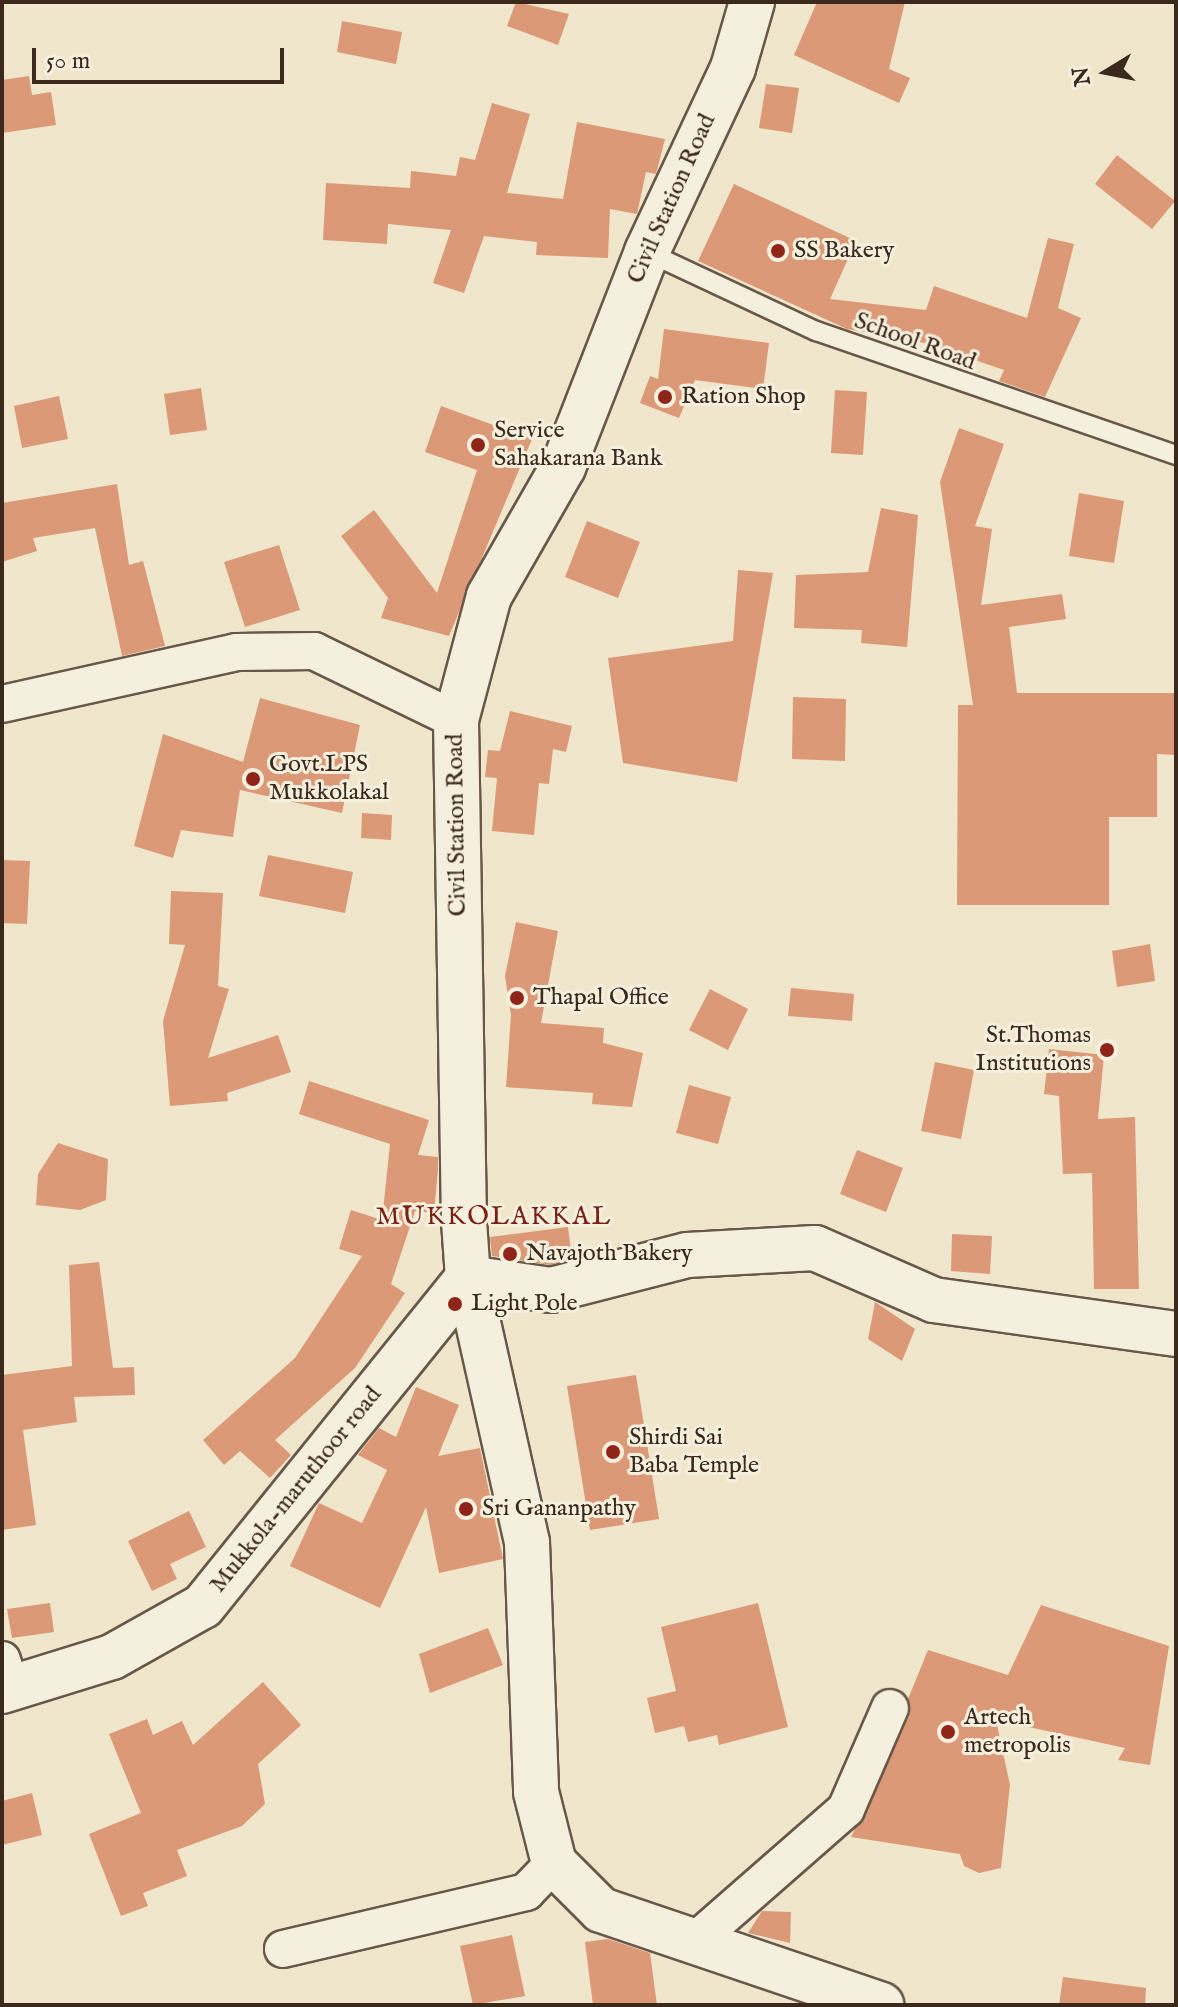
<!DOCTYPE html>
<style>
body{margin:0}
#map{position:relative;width:1178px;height:2007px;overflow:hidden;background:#f0e6cb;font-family:"IM FELL English",serif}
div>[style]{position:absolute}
.building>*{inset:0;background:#db9977}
.roads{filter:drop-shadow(2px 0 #685849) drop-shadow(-2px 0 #685849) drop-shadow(0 2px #685849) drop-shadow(0 -2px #685849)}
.service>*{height:18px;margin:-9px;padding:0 9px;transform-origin:9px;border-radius:9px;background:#f5efdd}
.minor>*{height:36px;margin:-18px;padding:0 18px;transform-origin:18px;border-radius:18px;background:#f5efdd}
.tertiary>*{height:44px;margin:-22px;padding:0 22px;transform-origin:22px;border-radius:22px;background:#f5efdd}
.secondary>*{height:44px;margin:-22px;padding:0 22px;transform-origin:22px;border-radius:22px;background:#f5efdd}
.dots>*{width:22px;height:22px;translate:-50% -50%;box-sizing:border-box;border:4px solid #f5efdd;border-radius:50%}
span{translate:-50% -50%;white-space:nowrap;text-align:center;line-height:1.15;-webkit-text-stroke:6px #f5efdd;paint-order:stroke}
.street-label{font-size:24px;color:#3b291e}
.poi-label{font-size:24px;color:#3b291e}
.left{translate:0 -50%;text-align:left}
.right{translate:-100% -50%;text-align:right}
.neighbourhood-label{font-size:26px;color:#7a1f14;letter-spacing:2px}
.frame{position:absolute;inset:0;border:4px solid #3b291e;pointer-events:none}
.north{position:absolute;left:1066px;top:32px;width:80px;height:80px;-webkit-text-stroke:6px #f5efdd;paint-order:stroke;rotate:260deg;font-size:22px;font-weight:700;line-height:32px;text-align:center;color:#3b291e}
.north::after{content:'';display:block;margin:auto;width:28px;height:36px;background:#3b291e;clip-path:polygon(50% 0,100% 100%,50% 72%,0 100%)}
.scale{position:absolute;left:32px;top:48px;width:252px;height:36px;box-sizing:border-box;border:4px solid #3b291e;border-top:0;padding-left:10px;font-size:24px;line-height:28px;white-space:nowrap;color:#3b291e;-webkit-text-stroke:6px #f5efdd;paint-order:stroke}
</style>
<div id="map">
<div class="building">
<div style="clip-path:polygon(516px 2px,569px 14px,558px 45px,507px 26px)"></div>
<div style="clip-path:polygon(817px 2px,905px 2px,889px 69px,910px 78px,899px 103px,794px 55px)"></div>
<div style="clip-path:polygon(342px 21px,402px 32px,396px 64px,337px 52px)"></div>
<div style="clip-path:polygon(29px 76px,32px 95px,51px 92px,56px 125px,2px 133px,2px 80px)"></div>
<div style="clip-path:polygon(766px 84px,799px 88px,792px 133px,759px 128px)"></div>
<div style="clip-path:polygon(492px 103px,530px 114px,507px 193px,563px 199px,577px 122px,665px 139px,656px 174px,646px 172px,637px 214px,610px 209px,608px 258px,536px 255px,537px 242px,484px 236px,464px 293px,433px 283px,451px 230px,388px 224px,387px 244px,323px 240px,326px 183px,410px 188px,411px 171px,456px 176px,460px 157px,475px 160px)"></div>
<div style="clip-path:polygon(1117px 155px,1175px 201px,1152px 229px,1095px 184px)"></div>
<div style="clip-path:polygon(734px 184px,856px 241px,830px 299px,926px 310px,934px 286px,1027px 318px,1048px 238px,1074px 244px,1058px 308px,1081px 318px,1045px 397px,999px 381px,1004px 370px,925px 343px,847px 329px,698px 261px)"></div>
<div style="clip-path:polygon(664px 329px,769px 343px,763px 389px,695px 380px,679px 418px,640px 403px,650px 376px,658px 379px)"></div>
<div style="clip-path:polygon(201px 388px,207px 430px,170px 435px,164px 394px)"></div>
<div style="clip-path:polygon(835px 390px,867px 392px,863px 455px,831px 453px)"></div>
<div style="clip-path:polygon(59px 396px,68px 439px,22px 448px,14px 406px)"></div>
<div style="clip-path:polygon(441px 406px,532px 439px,449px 636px,381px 618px,388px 598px,341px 536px,374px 510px,437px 593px,477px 470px,425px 452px)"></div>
<div style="clip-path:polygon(959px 428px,1004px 444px,975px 526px,992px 529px,981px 605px,1062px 594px,1066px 619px,1009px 627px,1017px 693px,1176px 693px,1176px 755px,1157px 754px,1157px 817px,1109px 817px,1109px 905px,957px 905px,958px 705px,973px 705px,940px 482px)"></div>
<div style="clip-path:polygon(117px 484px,129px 565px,143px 561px,165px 646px,122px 656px,95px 528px,33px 538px,37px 551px,2px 562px,2px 503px)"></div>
<div style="clip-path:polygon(1079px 493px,1124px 501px,1114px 563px,1069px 556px)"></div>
<div style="clip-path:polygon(881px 508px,918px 515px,907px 647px,861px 643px,862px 630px,794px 628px,796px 575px,868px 572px)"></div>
<div style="clip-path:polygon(587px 521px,640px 542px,618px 598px,565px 577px)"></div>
<div style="clip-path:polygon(279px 545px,300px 610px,245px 627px,224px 562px)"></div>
<div style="clip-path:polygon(738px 570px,773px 573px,737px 782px,623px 763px,608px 658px,733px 641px)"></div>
<div style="clip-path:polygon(793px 697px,846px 699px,845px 761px,792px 759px)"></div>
<div style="clip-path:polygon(260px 698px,360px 725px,342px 813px,240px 790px,233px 837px,181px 830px,173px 858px,134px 846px,163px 734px,243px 762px)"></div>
<div style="clip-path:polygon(510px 711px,572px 726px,566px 752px,553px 749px,549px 784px,539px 783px,534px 835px,492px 831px,497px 778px,485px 777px,488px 750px,500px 751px)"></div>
<div style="clip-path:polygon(362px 813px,392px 815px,391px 840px,361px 838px)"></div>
<div style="clip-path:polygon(268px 855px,353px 872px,345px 913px,259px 896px)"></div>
<div style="clip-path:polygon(2px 860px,30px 861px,27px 924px,2px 923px)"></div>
<div style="clip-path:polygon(171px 891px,223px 893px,218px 986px,229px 989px,208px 1058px,278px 1035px,291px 1072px,227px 1093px,228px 1101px,170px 1106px,163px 1021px,185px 945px,169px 944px)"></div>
<div style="clip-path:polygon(516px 922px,558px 931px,541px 1023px,604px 1028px,603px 1043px,643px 1053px,632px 1107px,592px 1104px,593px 1093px,506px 1087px,511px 1015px,505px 976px)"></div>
<div style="clip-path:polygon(1150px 944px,1155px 981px,1117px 987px,1112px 951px)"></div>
<div style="clip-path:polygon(791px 988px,854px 994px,852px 1021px,788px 1016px)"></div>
<div style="clip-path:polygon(710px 989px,748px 1009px,728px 1050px,689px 1030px)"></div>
<div style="clip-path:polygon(1049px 1049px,1104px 1055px,1098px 1119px,1135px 1117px,1139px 1289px,1094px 1289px,1092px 1173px,1063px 1174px,1059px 1096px,1044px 1094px)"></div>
<div style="clip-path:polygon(935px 1062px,974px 1070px,961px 1139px,921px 1131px)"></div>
<div style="clip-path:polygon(309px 1081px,429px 1120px,418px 1155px,438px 1157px,438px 1169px,434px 1213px,415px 1211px,391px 1284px,405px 1293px,355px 1368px,275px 1440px,291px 1455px,270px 1478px,240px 1451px,224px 1465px,203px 1440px,295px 1358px,362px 1256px,339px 1249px,351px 1210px,382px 1220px,390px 1144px,299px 1114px)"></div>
<div style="clip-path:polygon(689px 1085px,731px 1097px,718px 1144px,676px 1133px)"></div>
<div style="clip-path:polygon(58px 1143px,108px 1159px,106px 1200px,80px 1210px,36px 1205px,38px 1174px)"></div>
<div style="clip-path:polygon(857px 1150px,903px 1168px,886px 1212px,840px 1194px)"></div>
<div style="clip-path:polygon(568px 1227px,572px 1259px,550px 1265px,492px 1256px,490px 1237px)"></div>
<div style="clip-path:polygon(952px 1234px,992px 1236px,990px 1274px,951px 1271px)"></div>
<div style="clip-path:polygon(99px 1262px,113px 1368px,134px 1367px,135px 1395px,74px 1397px,77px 1422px,23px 1430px,36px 1525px,2px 1530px,2px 1375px,72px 1366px,69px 1265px)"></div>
<div style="clip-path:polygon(875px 1302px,915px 1329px,902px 1361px,868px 1339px)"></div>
<div style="clip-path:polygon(636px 1375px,659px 1519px,590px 1530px,567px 1386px)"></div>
<div style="clip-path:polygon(416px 1387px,459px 1405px,438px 1456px,480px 1448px,503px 1559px,439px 1573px,426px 1507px,380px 1608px,290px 1566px,319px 1503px,362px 1523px,387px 1470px,358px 1455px,379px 1428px,396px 1437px)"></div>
<div style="clip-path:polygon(189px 1511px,206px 1547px,170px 1564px,177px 1579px,152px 1591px,128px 1541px)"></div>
<div style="clip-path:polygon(50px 1603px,54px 1632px,12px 1638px,7px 1609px)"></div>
<div style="clip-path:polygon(758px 1603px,788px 1727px,719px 1745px,717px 1735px,688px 1742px,684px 1726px,655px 1733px,647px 1698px,676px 1691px,661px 1627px)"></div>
<div style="clip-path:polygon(1041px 1605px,1169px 1646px,1150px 1765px,1118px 1760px,1125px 1748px,996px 1720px,1010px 1785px,1001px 1868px,979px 1873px,964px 1866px,960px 1854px,851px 1837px,909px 1716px,908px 1699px,928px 1650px,1008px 1675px)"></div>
<div style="clip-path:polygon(488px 1628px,503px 1665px,430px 1693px,419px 1654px)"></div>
<div style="clip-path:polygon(263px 1682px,301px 1725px,258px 1764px,265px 1804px,242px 1826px,177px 1850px,187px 1876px,143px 1893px,148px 1906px,121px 1916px,89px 1834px,141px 1813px,109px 1734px,147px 1719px,153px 1735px,182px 1721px,193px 1745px)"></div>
<div style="clip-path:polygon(32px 1793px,42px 1835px,2px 1845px,2px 1801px)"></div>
<div style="clip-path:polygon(762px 1911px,791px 1912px,790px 1943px,748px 1933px)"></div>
<div style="clip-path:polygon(512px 1935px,525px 1996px,473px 2005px,460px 1946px)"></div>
<div style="clip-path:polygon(608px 1939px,650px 1953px,657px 2005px,593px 2005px,585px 1942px)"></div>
<div style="clip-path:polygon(1063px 1977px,1146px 1988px,1145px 2005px,1059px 2005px)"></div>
</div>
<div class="roads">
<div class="service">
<div style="left:647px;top:252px;width:187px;rotate:25.1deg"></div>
<div style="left:816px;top:331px;width:381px;rotate:19deg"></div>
</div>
<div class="minor">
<div style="left:2px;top:704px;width:240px;rotate:-12.5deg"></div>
<div style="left:236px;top:652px;width:78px;rotate:-0.7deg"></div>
<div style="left:314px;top:651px;width:158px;rotate:25.9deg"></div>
<div style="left:2px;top:1660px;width:30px;rotate:73deg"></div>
<div style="left:693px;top:1943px;width:203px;rotate:-41.2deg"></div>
<div style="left:846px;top:1809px;width:110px;rotate:-66.5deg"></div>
<div style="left:283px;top:1949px;width:250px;rotate:-13.2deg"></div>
<div style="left:526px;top:1892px;width:40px;rotate:-46deg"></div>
</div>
<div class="tertiary">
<div style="left:2px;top:1691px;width:115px;rotate:-17.2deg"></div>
<div style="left:112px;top:1657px;width:104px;rotate:-29.3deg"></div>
<div style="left:203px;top:1606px;width:422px;rotate:-51.1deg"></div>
</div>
<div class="secondary">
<div style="left:752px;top:2px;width:69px;rotate:106.1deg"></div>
<div style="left:733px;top:68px;width:203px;rotate:115.1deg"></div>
<div style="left:647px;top:252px;width:231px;rotate:111.3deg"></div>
<div style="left:563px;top:467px;width:149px;rotate:119.8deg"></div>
<div style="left:489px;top:596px;width:128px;rotate:104.9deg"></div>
<div style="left:456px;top:720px;width:501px;rotate:89.09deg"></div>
<div style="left:464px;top:1221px;width:57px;rotate:86deg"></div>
<div style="left:468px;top:1278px;width:271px;rotate:77.4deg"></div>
<div style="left:527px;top:1543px;width:249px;rotate:87.9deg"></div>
<div style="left:536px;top:1792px;width:73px;rotate:75.8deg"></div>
<div style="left:554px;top:1863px;width:66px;rotate:45deg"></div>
<div style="left:601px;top:1910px;width:296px;rotate:18.7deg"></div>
<div style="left:468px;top:1278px;width:84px;rotate:8.2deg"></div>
<div style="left:551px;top:1290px;width:140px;rotate:-14.4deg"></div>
<div style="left:687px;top:1255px;width:128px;rotate:-3.1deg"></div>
<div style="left:815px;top:1248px;width:130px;rotate:23.6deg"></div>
<div style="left:934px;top:1300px;width:244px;rotate:8deg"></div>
</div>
</div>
<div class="dots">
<div style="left:778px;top:251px;background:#8f2418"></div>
<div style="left:665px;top:397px;background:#8f2418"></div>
<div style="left:478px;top:445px;background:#8f2418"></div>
<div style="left:253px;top:779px;background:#8f2418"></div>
<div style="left:517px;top:998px;background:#8f2418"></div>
<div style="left:1107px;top:1050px;background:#8f2418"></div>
<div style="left:510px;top:1254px;background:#8f2418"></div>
<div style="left:455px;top:1304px;background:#8f2418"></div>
<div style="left:613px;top:1452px;background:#8f2418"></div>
<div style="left:466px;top:1509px;background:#8f2418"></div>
<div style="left:948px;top:1732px;background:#8f2418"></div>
</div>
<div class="street-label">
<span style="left:672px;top:199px;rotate:-66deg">Civil Station Road</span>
<span style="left:915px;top:342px;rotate:20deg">School Road</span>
<span style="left:457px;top:825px;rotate:-91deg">Civil Station Road</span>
<span style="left:296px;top:1490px;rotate:-51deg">Mukkola-maruthoor road</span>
</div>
<div class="poi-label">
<span class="left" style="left:794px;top:251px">SS Bakery</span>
<span class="left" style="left:681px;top:397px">Ration Shop</span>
<span class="left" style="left:494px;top:445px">Service<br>Sahakarana Bank</span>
<span class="left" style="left:269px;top:779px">Govt.LPS<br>Mukkolakal</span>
<span class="left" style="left:533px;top:998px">Thapal Office</span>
<span class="right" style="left:1091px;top:1050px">St.Thomas<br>Institutions</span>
<span class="left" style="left:526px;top:1254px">Navajoth Bakery</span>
<span class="left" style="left:471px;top:1304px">Light Pole</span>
<span class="left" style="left:629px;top:1452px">Shirdi Sai<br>Baba Temple</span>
<span class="left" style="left:482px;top:1509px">Sri Gananpathy</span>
<span class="left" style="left:964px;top:1732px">Artech<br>metropolis</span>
</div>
<div class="neighbourhood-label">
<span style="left:494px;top:1217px">MUKKOLAKKAL</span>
</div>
<div class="frame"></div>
<div class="north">N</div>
<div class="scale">50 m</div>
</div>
